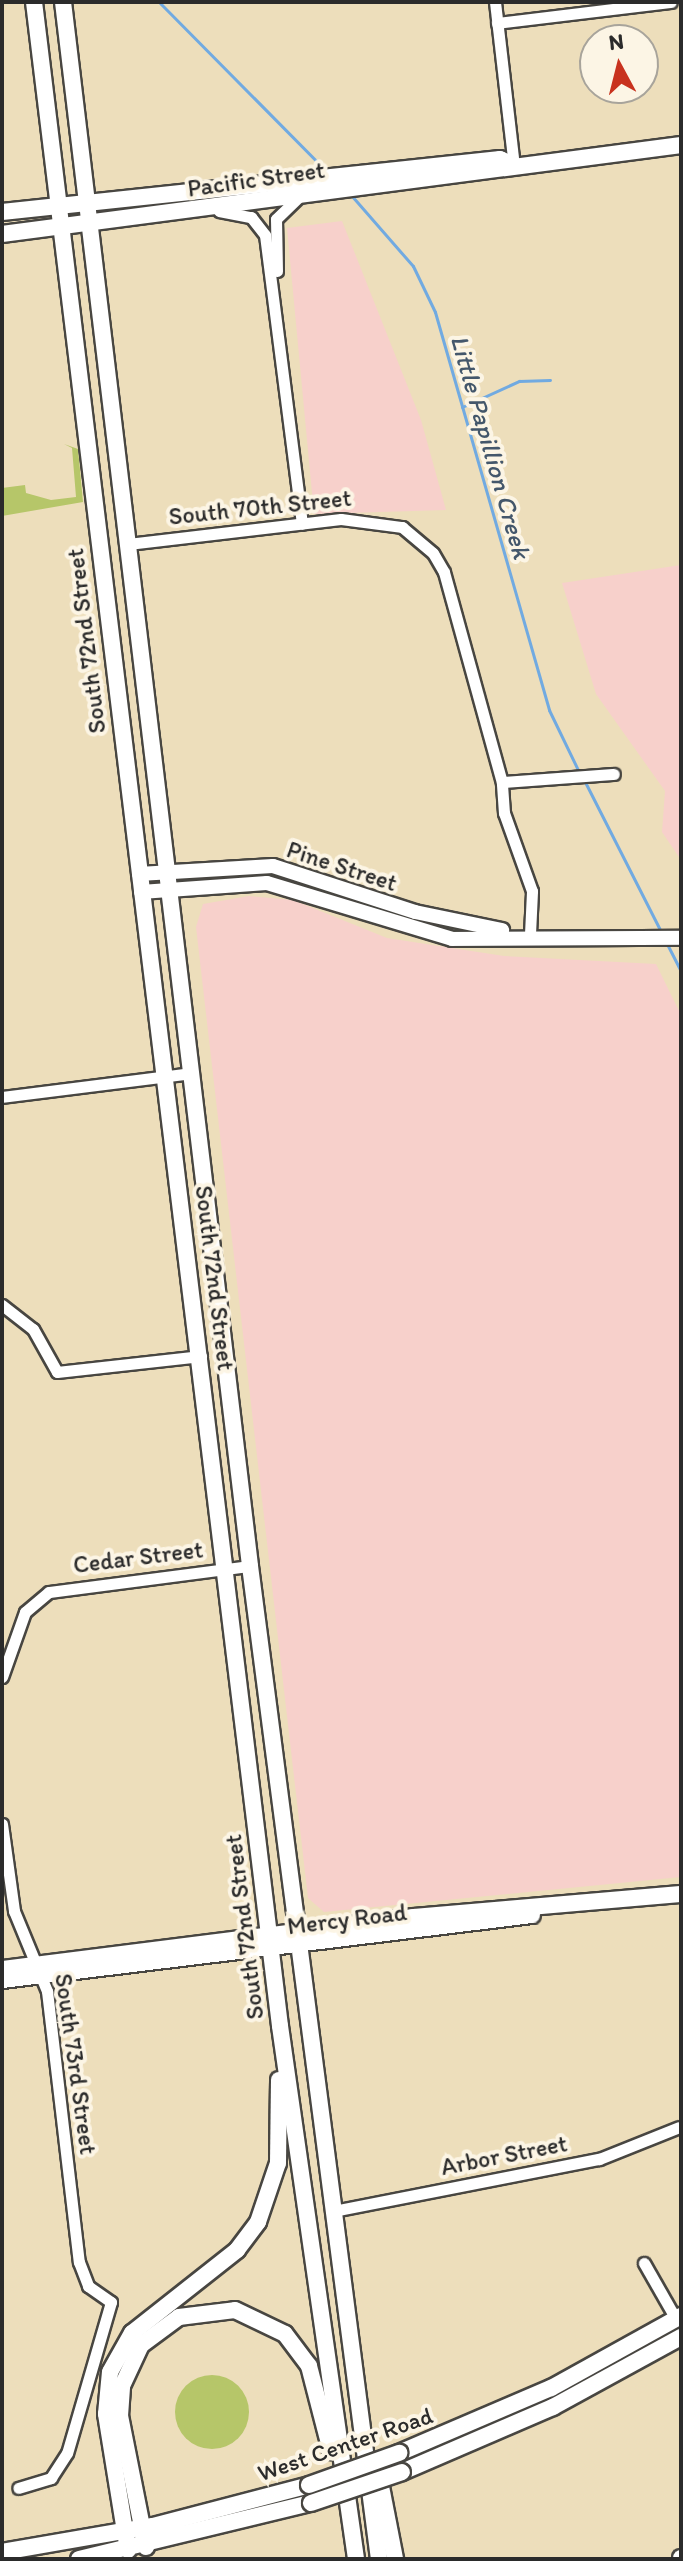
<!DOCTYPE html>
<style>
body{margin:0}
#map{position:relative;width:683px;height:2561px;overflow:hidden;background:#eddebb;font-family:Itim,sans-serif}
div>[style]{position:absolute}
.built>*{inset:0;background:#f7d0cb}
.green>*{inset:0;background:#b6c669}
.round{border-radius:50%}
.stream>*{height:3px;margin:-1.5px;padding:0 1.5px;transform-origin:1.5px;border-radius:1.5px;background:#71aae1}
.roads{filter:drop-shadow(2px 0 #484641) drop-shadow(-2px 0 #484641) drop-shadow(0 2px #484641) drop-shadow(0 -2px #484641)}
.minor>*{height:11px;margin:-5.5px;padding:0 5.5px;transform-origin:5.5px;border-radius:5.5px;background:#fff}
.tertiary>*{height:14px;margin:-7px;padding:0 7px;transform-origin:7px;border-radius:7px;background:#fff}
.secondary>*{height:16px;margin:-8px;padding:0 8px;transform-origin:8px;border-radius:8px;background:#fff}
.primary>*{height:16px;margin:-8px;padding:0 8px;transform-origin:8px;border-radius:8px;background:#fff}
.bridges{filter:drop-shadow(2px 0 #484641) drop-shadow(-2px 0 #484641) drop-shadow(0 2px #484641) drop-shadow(0 -2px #484641)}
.primary-bridge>*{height:16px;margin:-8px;padding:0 8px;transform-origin:8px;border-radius:8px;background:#fff}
span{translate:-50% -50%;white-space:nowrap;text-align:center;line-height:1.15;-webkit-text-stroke:8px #fcf5e5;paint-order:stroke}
.street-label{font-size:24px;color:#2b2b2b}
.water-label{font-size:26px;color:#44576b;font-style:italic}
.frame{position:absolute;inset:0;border:4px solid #2b2b2b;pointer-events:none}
.north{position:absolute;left:579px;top:24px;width:80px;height:80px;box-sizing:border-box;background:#fcf5e5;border:2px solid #a8a49b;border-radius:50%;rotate:353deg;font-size:22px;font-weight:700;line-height:32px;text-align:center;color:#2b2b2b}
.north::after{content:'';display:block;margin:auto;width:28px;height:36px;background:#c8321e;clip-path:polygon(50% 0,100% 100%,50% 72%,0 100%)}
</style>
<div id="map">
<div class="built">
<div style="clip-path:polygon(342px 221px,421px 420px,446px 510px,314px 514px,287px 228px)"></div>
<div style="clip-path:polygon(681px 565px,681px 860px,662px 832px,665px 791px,596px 694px,562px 583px)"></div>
<div style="clip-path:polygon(249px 896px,293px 900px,387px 938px,504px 956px,656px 964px,681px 1015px,681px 1877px,324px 1912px,308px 1898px,196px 927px,203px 904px)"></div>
</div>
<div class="green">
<div style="clip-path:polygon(64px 444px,78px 449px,83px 502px,2px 516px,2px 488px,25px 485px,26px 493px,51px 500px,76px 497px,72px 448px)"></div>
<div class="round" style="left:175px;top:2375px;width:74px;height:74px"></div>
</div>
<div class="stream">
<div style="left:159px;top:2px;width:236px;rotate:45.3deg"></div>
<div style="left:351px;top:195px;width:94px;rotate:48.9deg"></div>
<div style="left:413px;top:266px;width:51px;rotate:64.4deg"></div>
<div style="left:435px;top:312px;width:414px;rotate:74deg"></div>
<div style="left:549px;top:710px;width:69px;rotate:64.2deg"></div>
<div style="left:462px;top:407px;width:63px;rotate:-24.5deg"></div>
<div style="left:519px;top:381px;width:31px;rotate:-2deg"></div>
<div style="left:583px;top:778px;width:173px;rotate:63.1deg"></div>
<div style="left:666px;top:942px;width:34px;rotate:63deg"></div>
</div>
<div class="roads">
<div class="minor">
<div style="left:495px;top:2px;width:164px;rotate:83.4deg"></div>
<div style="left:497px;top:23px;width:175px;rotate:-6.9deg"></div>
<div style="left:219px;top:211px;width:33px;rotate:11deg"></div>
<div style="left:251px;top:217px;width:23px;rotate:52deg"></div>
<div style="left:265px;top:235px;width:291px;rotate:82.7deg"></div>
<div style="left:277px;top:271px;width:52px;rotate:-91.1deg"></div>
<div style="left:276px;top:219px;width:29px;rotate:-44deg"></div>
<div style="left:128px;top:544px;width:214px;rotate:-6.7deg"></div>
<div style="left:341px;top:519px;width:62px;rotate:7.5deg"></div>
<div style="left:402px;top:527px;width:40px;rotate:40deg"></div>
<div style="left:433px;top:553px;width:22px;rotate:60deg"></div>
<div style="left:444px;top:572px;width:218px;rotate:74.6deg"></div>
<div style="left:530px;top:934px;width:43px;rotate:-87.3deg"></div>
<div style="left:532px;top:891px;width:83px;rotate:-109.7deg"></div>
<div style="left:504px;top:813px;width:31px;rotate:-94deg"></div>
<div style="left:502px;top:782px;width:112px;rotate:-4.1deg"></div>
<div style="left:2px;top:1097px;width:192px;rotate:-7.2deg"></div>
<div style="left:2px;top:1305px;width:39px;rotate:38deg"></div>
<div style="left:33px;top:1329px;width:49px;rotate:60.8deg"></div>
<div style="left:57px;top:1372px;width:145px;rotate:-6.3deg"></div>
<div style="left:2px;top:1677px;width:69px;rotate:-70.5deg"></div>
<div style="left:25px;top:1612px;width:31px;rotate:-40deg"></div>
<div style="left:49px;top:1592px;width:203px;rotate:-7.4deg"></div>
<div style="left:2px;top:1824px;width:88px;rotate:82.1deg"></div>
<div style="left:14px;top:1911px;width:87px;rotate:67.6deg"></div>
<div style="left:47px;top:1991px;width:273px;rotate:83.3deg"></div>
<div style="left:79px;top:2262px;width:26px;rotate:69deg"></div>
<div style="left:88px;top:2286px;width:28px;rotate:35deg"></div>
<div style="left:111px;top:2302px;width:157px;rotate:106.2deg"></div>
<div style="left:67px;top:2453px;width:30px;rotate:123deg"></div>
<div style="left:51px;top:2478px;width:34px;rotate:163deg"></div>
<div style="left:333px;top:2211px;width:271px;rotate:-11.1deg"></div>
<div style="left:599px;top:2159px;width:86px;rotate:-21.8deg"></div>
<div style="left:644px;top:2263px;width:64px;rotate:60.3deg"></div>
</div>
<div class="tertiary">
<div style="left:139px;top:874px;width:134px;rotate:-3.4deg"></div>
<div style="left:273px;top:866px;width:149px;rotate:17.9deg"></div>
<div style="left:415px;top:912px;width:89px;rotate:11.7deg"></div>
<div style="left:141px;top:892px;width:126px;rotate:-4.1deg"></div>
<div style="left:267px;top:883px;width:193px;rotate:16.8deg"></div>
<div style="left:452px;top:939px;width:229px;rotate:-0.3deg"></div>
</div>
<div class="secondary">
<div style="left:2px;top:1969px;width:414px;rotate:-7.2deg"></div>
<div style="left:413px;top:1917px;width:269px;rotate:-4.9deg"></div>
<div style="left:2px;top:1980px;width:534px;rotate:-6.99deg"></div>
</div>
<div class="primary">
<div style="left:34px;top:2px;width:2039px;rotate:83.07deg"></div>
<div style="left:280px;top:2026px;width:538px;rotate:81.88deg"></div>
<div style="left:63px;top:2px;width:1575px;rotate:83.18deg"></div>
<div style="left:250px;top:1566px;width:1001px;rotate:82.6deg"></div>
<div style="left:2px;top:212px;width:501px;rotate:-6.07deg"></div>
<div style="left:500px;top:159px;width:15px;rotate:23deg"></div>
<div style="left:2px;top:234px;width:685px;rotate:-7.47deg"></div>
<div style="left:399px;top:2453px;width:165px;rotate:-23.2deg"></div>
<div style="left:551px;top:2388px;width:149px;rotate:-29deg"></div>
<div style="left:377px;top:2466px;width:95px;rotate:79deg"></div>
<div style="left:402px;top:2472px;width:164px;rotate:-23.3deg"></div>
<div style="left:553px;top:2407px;width:146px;rotate:-28.7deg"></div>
<div style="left:146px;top:2547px;width:134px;rotate:-101.2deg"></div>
<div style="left:120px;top:2416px;width:30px;rotate:-86deg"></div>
<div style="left:122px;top:2386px;width:45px;rotate:-65.1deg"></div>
<div style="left:141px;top:2345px;width:47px;rotate:-36.4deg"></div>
<div style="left:179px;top:2317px;width:56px;rotate:-7.1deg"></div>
<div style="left:235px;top:2310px;width:55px;rotate:25.6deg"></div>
<div style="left:285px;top:2334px;width:40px;rotate:53deg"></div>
<div style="left:309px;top:2366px;width:88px;rotate:75.5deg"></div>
<div style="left:128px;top:2550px;width:138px;rotate:-99.2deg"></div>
<div style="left:106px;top:2414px;width:42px;rotate:-84.6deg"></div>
<div style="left:110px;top:2372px;width:45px;rotate:-60.6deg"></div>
<div style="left:132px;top:2333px;width:134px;rotate:-38.3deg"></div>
<div style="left:237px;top:2250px;width:35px;rotate:-53deg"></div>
<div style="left:258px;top:2222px;width:62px;rotate:-71.3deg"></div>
<div style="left:278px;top:2163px;width:83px;rotate:-89.3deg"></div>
<div style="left:2px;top:2552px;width:153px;rotate:-9.8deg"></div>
<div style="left:153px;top:2526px;width:161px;rotate:-14.7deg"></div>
<div style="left:79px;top:2559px;width:239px;rotate:-13.6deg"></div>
<div style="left:681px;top:2559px;width:1px;rotate:-90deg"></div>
</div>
</div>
<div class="bridges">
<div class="primary-bridge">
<div style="left:309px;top:2485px;width:96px;rotate:-19.6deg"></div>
<div style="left:311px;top:2503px;width:96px;rotate:-18.8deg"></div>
</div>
</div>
<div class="street-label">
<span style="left:256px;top:179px;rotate:-8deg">Pacific Street</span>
<span style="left:260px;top:507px;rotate:-6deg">South 70th Street</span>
<span style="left:86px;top:641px;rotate:-97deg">South 72nd Street</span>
<span style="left:342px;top:866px;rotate:18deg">Pine Street</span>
<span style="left:215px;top:1278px;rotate:83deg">South 72nd Street</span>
<span style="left:138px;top:1557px;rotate:-7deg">Cedar Street</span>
<span style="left:347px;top:1919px;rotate:-7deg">Mercy Road</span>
<span style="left:244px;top:1927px;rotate:-97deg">South 72nd Street</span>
<span style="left:76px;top:2064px;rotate:82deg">South 73rd Street</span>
<span style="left:504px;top:2155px;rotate:-11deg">Arbor Street</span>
<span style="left:345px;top:2444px;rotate:-19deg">West Center Road</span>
</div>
<div class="water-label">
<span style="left:490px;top:447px;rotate:74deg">Little Papillion Creek</span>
</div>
<div class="frame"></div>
<div class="north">N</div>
</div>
